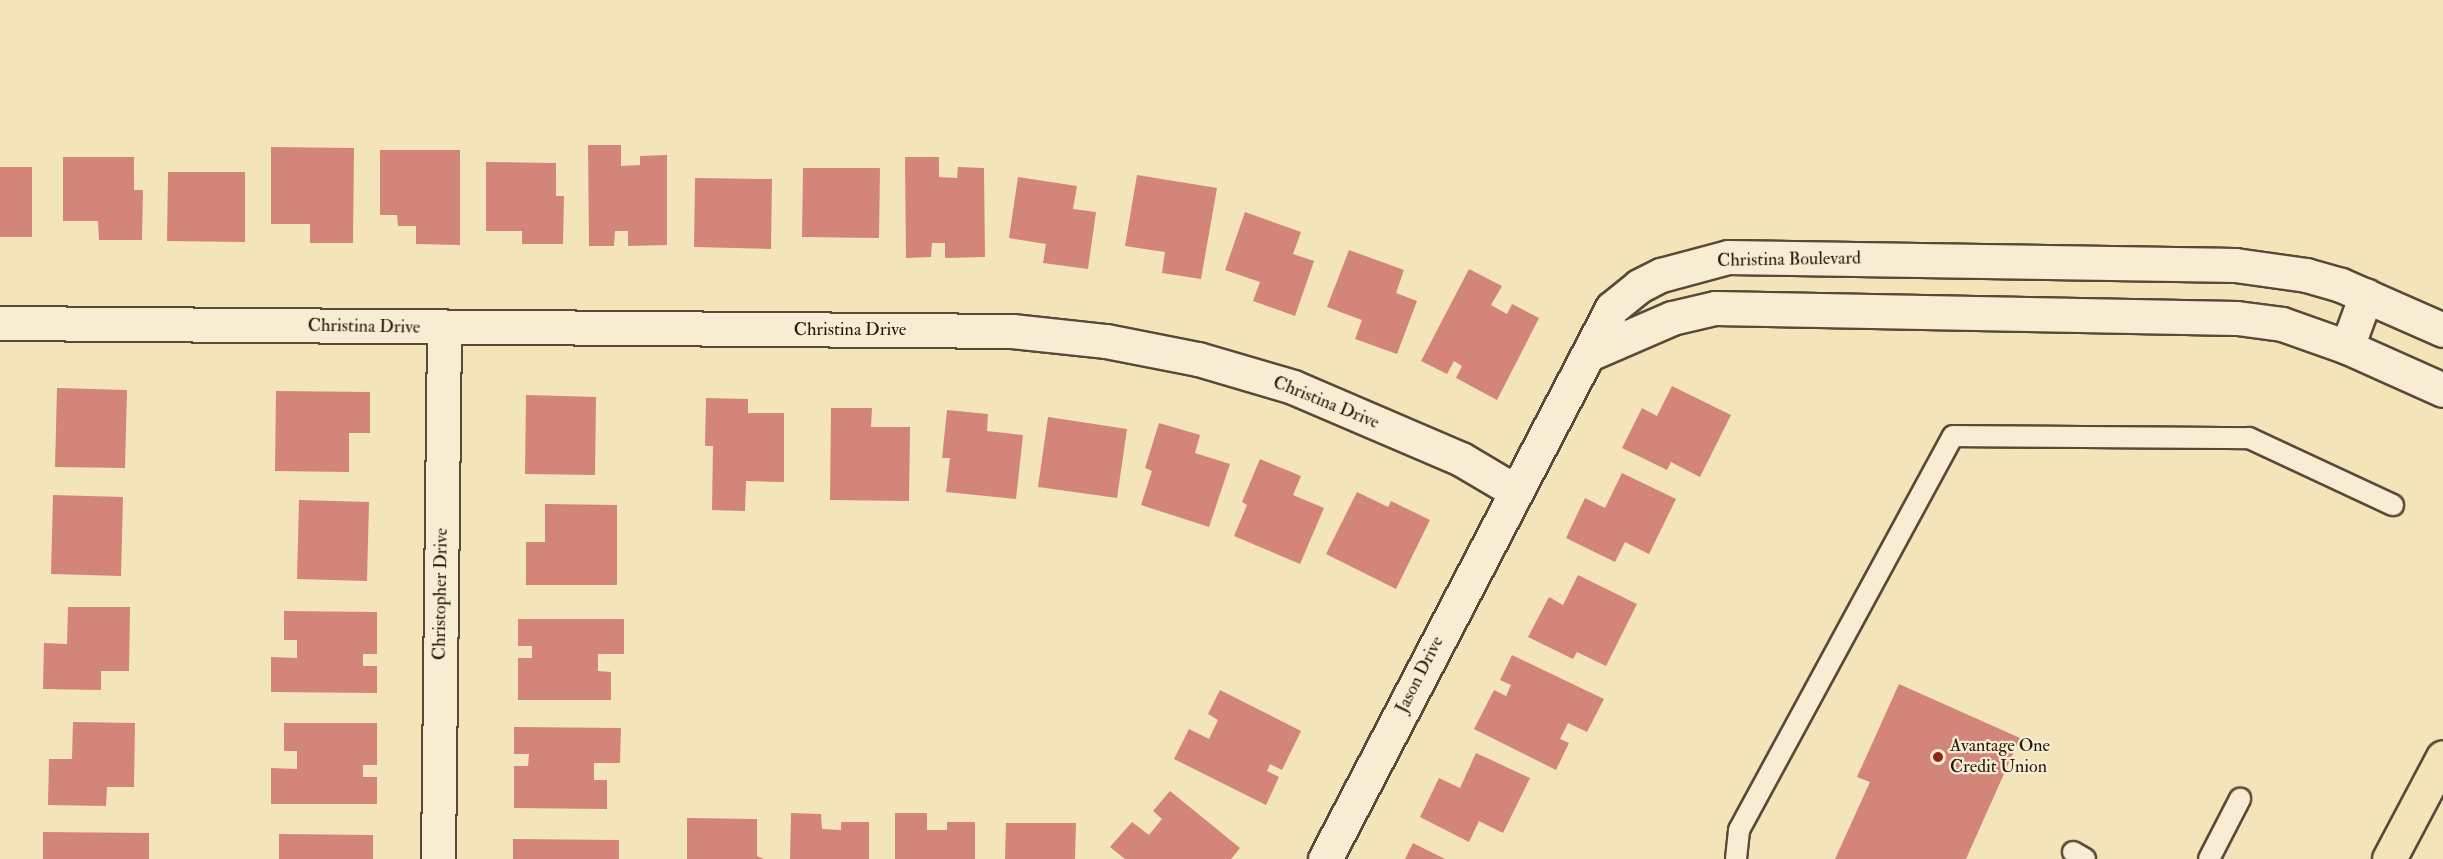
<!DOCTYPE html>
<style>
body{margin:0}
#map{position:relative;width:2443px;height:859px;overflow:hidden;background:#f4e4ba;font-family:"IM FELL Double Pica",serif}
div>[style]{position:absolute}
.building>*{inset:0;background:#d3857a}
.roads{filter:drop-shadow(2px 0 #594a38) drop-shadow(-2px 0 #594a38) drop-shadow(0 2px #594a38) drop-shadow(0 -2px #594a38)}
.service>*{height:20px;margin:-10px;padding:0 10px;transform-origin:10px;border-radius:10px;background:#f8edd2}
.minor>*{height:33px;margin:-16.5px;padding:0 16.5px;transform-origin:16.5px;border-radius:16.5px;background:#f8edd2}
.primary>*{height:33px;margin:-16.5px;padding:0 16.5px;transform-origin:16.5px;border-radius:16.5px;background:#f4e4ba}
.dots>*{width:16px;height:16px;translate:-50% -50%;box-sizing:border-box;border:3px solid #f8edd2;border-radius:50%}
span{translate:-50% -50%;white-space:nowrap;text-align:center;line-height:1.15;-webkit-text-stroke:4.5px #f8edd2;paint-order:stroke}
.street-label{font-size:18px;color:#25170c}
.poi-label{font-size:18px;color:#25170c}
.left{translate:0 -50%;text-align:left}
</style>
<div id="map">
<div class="building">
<div style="clip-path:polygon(588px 145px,621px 145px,621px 166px,640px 165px,640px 156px,667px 155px,667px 245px,628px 246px,628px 231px,615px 231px,614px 246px,589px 246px)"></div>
<div style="clip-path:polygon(271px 147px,354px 148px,353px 243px,310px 243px,310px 224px,271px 224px)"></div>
<div style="clip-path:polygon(380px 150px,460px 150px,460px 245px,416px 244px,416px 226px,398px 226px,397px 215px,380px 215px)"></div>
<div style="clip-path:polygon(63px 157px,134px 157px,134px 190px,143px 190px,142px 240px,99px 240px,98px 221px,63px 221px)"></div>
<div style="clip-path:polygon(905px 157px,939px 157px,939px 177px,957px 178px,958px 167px,984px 168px,985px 257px,945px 258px,945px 243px,932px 243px,931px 257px,906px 258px)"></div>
<div style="clip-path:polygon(486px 162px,556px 163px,556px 196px,564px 196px,563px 244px,522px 244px,522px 231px,486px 231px)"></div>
<div style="clip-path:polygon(0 167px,32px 167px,32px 237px,0 237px)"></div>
<div style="clip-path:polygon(803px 168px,880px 168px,879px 238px,802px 237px)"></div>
<div style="clip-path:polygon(168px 172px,245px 172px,245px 242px,167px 241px)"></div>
<div style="clip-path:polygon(1137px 175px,1217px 188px,1201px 279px,1162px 273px,1165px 252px,1125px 246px)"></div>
<div style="clip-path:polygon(1018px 177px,1077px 186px,1073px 209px,1096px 212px,1088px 269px,1043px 263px,1046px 244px,1009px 238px)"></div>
<div style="clip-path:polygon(695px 178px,772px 179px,771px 249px,694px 247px)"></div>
<div style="clip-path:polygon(1245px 212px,1301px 232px,1293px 254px,1314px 261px,1295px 316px,1253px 301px,1260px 282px,1225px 270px)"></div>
<div style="clip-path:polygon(1349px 250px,1404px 270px,1396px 293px,1417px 301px,1397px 354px,1355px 339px,1362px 320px,1327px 307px)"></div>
<div style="clip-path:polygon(1469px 269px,1502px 286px,1491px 305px,1507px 314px,1512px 304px,1539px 318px,1497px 400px,1456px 378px,1462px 366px,1454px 361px,1447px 374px,1421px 361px)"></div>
<div style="clip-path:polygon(1672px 386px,1731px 415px,1700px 477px,1671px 462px,1667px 470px,1622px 448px,1642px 408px,1657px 416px)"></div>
<div style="clip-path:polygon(57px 388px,127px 390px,125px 468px,55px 467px)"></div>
<div style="clip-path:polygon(276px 391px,370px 392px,370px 433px,349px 433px,349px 472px,275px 471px)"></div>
<div style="clip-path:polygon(526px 395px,596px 397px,595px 475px,525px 474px)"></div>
<div style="clip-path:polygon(706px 398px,748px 399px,748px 413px,784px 413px,784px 482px,746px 481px,745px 511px,712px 510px,713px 446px,705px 446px)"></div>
<div style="clip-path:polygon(831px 408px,872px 408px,871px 427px,910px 427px,909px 501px,830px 500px)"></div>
<div style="clip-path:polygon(947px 410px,988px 414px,987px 431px,1023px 435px,1016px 499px,946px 492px,950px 458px,942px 458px)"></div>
<div style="clip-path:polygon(1048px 417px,1127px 429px,1117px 498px,1038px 487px)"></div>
<div style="clip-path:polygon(1159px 423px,1200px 435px,1195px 453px,1230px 464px,1209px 527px,1141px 505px,1152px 471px,1145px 468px)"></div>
<div style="clip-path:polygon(1260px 459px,1301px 476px,1293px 495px,1324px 508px,1300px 564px,1234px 536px,1247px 505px,1242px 502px)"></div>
<div style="clip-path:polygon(1622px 473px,1676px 499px,1649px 554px,1625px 542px,1615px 562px,1566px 538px,1585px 498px,1605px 508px)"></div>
<div style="clip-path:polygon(1357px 492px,1388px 507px,1391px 501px,1430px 520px,1396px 589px,1326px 554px)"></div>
<div style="clip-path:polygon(53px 495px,123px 497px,121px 576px,51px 574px)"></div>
<div style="clip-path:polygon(299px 500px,369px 502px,367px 581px,297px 579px)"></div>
<div style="clip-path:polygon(545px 504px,617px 505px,617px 585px,526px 585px,526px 542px,545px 542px)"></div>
<div style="clip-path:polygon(1578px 575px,1637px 604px,1606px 666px,1577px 652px,1573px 659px,1528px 637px,1549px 597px,1563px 605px)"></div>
<div style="clip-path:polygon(68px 607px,130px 607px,129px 671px,101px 671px,101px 690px,43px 689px,44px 643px,67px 644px)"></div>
<div style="clip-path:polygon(284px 611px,377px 612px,377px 654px,363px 654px,363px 666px,377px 666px,377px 693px,271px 692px,271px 657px,297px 658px,297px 640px,284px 640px)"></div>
<div style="clip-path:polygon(518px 619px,624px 619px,624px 654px,598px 654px,598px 671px,611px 672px,611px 700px,518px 700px,518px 658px,532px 658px,532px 646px,518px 646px)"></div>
<div style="clip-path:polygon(1512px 655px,1604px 699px,1587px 732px,1568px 723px,1560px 739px,1569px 743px,1556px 770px,1474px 729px,1494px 690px,1506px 696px,1511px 685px,1500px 680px)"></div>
<div style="clip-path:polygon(1899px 684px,2020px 738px,1966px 859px,1835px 859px,1870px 782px,1857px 777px)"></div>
<div style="clip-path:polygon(1220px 690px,1301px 731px,1282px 770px,1270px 764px,1267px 771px,1279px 777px,1266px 805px,1174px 759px,1189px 729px,1209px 739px,1218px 720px,1208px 714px)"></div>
<div style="clip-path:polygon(73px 722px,135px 723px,134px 787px,107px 787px,106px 806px,48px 805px,49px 759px,72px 759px)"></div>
<div style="clip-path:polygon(284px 723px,377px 723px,377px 765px,363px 765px,363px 777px,377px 777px,377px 804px,271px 804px,271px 768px,297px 769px,297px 751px,284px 751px)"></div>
<div style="clip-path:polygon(514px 727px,621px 728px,620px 763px,594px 763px,594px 780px,607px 780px,607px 809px,514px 808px,514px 766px,528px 766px,529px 754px,514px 754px)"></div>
<div style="clip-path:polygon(1476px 753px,1530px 778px,1503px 833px,1479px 821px,1469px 842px,1420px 817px,1439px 778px,1460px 788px)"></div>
<div style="clip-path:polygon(1170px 791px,1240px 848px,1231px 859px,1125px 859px,1110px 847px,1132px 822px,1149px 835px,1162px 819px,1153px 811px)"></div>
<div style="clip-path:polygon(791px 813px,821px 814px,822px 829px,841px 830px,841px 822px,869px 822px,869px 859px,790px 859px)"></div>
<div style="clip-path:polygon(895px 813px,927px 813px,927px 830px,947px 830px,947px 822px,975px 822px,975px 859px,895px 859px)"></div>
<div style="clip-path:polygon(687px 818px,757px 819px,757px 856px,764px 859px,687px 859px)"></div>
<div style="clip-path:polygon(1006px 823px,1076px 823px,1075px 859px,1005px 859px)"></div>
<div style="clip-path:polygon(43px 832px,149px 833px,149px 859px,43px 859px)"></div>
<div style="clip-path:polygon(279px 834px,373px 835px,373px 859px,279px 859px)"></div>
<div style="clip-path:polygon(513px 839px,619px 840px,619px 859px,513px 859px)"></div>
<div style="clip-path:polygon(1413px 843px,1445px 859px,1405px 859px)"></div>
</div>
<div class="roads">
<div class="service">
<div style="left:2073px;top:852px;width:14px;rotate:30deg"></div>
<div style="left:1736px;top:859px;width:29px;rotate:-84deg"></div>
<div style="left:1739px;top:830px;width:448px;rotate:-61.5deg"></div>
<div style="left:1953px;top:436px;width:296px;rotate:0.4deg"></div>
<div style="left:2249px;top:438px;width:159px;rotate:25deg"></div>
<div style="left:2209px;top:859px;width:68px;rotate:-62.7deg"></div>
</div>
<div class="minor">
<div style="left:0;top:323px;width:1012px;rotate:0.45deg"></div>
<div style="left:1012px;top:331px;width:95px;rotate:6.1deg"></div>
<div style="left:1106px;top:341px;width:94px;rotate:11.1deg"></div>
<div style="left:1198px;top:359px;width:99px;rotate:16.4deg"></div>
<div style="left:1293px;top:387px;width:183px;rotate:23.2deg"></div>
<div style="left:1461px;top:459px;width:63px;rotate:30.7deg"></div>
<div style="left:2347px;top:347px;width:55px;rotate:-69.9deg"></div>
<div style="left:1589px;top:354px;width:90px;rotate:-23.4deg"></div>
<div style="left:1672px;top:318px;width:44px;rotate:-13.1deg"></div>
<div style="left:1715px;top:308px;width:522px;rotate:1.1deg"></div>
<div style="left:2237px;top:318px;width:45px;rotate:7.6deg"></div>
<div style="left:2282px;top:324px;width:69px;rotate:19.5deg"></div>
<div style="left:2347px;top:347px;width:105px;rotate:24.1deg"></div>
<div style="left:438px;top:859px;width:530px;rotate:-89.35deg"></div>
<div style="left:1325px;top:859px;width:621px;rotate:-62.49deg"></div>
<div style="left:1612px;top:308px;width:35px;rotate:-39deg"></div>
<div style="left:1639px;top:286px;width:25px;rotate:-27deg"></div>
<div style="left:1661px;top:275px;width:69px;rotate:-15deg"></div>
<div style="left:1728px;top:257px;width:507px;rotate:0.9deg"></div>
<div style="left:2235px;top:265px;width:72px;rotate:8deg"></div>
<div style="left:2306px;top:275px;width:36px;rotate:16deg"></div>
<div style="left:2341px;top:285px;width:111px;rotate:23.8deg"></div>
</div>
<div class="primary">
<div style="left:2389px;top:859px;width:115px;rotate:-62.1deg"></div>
</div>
</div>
<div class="dots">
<div style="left:1938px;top:757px;background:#8f2418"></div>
</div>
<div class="street-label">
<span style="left:1789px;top:260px;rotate:-1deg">Christina Boulevard</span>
<span style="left:364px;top:327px;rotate:1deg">Christina Drive</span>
<span style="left:850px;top:330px">Christina Drive</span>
<span style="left:1326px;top:403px;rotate:22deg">Christina Drive</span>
<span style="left:441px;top:594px;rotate:-89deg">Christopher Drive</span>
<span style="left:1420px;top:675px;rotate:-63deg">Jason Drive</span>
</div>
<div class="poi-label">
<span class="left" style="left:1950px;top:757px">Avantage One<br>Credit Union</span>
</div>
</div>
